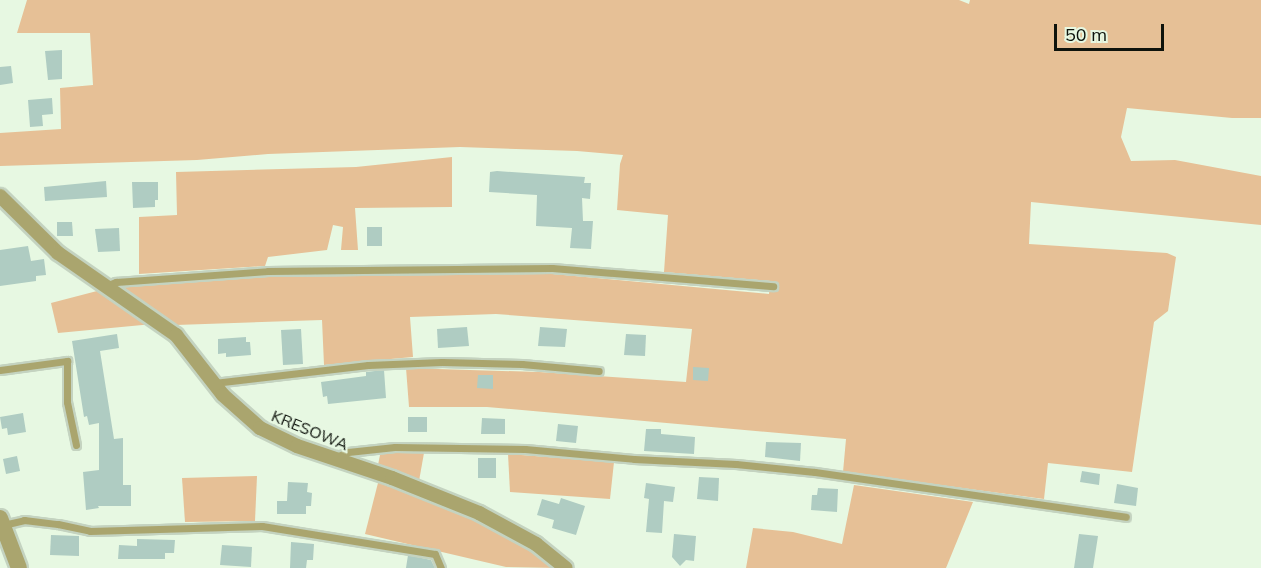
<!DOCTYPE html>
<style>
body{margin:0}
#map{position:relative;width:1261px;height:568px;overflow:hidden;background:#e7f8e2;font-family:Mulish,sans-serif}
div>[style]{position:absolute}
.green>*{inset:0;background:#e6c096}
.building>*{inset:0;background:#afccc2}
.roads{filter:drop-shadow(2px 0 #c4d3c0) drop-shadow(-2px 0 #c4d3c0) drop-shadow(0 2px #c4d3c0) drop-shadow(0 -2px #c4d3c0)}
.service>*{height:7px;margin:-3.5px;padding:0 3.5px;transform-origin:3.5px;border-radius:3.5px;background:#aaa56e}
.minor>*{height:14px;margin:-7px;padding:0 7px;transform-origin:7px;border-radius:7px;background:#aaa56e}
.tertiary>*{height:16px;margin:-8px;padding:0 8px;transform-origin:8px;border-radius:8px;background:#aaa56e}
span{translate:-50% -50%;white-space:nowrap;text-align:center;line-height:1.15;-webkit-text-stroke:4.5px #e7f8e2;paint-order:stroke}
.street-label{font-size:16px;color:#0e130c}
.scale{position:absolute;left:1054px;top:24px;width:110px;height:27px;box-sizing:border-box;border:3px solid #0e130c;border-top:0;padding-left:8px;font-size:18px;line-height:21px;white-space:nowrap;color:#0e130c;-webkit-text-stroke:4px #e7f8e2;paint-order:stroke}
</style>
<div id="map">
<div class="green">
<div style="clip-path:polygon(27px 0,959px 0,969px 4px,970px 0,1261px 0,1261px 118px,1232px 118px,1127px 108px,1121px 137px,1131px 161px,1175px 160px,1261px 176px,1261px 225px,1031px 202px,1029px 244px,1167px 253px,1176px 257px,1168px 311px,1154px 322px,1132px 472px,1048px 463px,1044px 499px,843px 472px,846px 439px,487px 407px,409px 407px,406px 368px,539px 372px,686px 382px,692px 329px,496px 314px,410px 317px,413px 357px,324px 365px,322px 320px,176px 325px,118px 286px,256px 277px,496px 273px,542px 273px,769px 294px,770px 281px,664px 272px,668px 215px,617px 210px,620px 164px,623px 155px,577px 151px,460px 147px,268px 154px,197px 160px,0 166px,0 133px,61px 129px,60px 88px,93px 85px,90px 33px,17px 33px)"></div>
<div style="clip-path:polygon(452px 157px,452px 207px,355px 208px,358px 250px,341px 250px,343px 227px,333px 225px,327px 250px,268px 257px,265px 266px,139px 274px,139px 217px,177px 215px,176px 172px,356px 167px)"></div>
<div style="clip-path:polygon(97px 291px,153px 324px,58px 333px,51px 303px)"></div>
<div style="clip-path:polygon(387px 452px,424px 453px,419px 481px,382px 469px,378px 465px,380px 455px)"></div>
<div style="clip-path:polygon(508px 454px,614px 462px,610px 499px,510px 492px)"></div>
<div style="clip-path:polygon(257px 476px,255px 521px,185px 522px,182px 478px)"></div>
<div style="clip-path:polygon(379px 479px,426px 494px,527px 544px,557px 568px,506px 567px,365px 534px)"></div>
<div style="clip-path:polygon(854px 485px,973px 502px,946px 568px,746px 568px,753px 528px,793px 532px,842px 544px)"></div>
</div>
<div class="building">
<div style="clip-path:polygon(62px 50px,62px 79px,48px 80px,45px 51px)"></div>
<div style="clip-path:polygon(11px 66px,13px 83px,0 85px,0 67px)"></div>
<div style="clip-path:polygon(52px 98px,53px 114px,42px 115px,43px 126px,30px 127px,28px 100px)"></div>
<div style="clip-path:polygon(497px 171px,585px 177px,584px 183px,591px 183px,590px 199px,582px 198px,583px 221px,593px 221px,591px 249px,570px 248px,572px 228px,536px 226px,537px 195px,489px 192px,490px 172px)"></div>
<div style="clip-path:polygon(106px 181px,107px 197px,45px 201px,44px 187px)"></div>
<div style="clip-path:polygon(132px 182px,158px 182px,158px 200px,155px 200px,155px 207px,133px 208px)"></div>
<div style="clip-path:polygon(57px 222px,72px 222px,73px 236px,57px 236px)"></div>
<div style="clip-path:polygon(367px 227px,382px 227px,382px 246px,367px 246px)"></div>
<div style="clip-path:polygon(119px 228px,120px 251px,98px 252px,95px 229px)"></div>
<div style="clip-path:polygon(28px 246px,31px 261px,44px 259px,46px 275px,36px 276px,36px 281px,0 286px,0 250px)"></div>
<div style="clip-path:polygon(467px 327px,469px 346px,438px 348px,437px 329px)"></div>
<div style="clip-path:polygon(540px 327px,567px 329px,565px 347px,538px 346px)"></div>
<div style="clip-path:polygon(301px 329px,303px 364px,283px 365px,281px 330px)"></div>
<div style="clip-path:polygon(117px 334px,119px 348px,100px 351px,114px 439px,123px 438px,123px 485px,131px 485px,131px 506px,98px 506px,99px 508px,86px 510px,83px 472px,99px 470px,99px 423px,89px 425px,87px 416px,84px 417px,72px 341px)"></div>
<div style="clip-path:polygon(626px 334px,646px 335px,645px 356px,624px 355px)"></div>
<div style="clip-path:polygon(246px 337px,246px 342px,250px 342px,251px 355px,226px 357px,226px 353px,218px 354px,218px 339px)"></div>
<div style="clip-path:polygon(693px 367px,709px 368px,708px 381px,693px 380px)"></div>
<div style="clip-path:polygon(384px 370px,386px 398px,328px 404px,327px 396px,323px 397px,321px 382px,366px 376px,366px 372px)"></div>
<div style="clip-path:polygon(478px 375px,493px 375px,493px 389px,477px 388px)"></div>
<div style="clip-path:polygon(23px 413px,26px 432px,8px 435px,7px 428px,2px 429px,0 417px)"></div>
<div style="clip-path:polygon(408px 417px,427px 417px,427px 432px,408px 432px)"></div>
<div style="clip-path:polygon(482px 418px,505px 419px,505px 434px,481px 434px)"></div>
<div style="clip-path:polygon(558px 424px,578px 426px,576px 443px,556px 441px)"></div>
<div style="clip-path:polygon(646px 429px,661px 429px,661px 434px,695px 437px,694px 454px,644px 451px)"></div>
<div style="clip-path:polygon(766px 442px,801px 443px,800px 461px,765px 457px)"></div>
<div style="clip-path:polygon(17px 456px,20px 471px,6px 474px,3px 459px)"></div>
<div style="clip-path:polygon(478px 458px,496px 458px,496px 478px,478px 478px)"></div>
<div style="clip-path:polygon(1082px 471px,1100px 474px,1099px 485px,1080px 482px)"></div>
<div style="clip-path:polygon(699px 477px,719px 478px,718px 501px,697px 499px)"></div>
<div style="clip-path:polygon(288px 482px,308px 483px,307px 492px,312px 493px,311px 506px,306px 506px,306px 514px,277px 514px,277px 501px,287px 501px)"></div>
<div style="clip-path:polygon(646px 483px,675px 487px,673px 502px,664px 501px,662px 533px,646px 532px,649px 499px,644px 498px)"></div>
<div style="clip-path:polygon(1117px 484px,1138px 488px,1136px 506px,1114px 503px)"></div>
<div style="clip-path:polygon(818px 488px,838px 489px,837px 512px,811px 510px,812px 495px,817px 495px)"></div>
<div style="clip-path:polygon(561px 498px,585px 506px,576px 535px,552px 528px,554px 520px,537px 515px,542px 499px,559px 504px)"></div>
<div style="clip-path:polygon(674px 534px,696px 536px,694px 561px,686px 560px,680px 566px,672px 557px)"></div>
<div style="clip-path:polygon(1079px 534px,1098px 536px,1093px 568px,1074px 568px)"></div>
<div style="clip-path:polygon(51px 535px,79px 536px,79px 556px,50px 555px)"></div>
<div style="clip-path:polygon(137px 539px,175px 540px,174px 553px,165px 553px,165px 559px,118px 559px,119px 545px,137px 546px)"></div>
<div style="clip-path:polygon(291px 542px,314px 544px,313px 560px,307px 560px,306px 568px,290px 568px)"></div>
<div style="clip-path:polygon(222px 545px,252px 547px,251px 567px,220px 565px)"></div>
<div style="clip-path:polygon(408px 555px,431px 560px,435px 568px,406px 568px)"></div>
</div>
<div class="roads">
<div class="service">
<div style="left:105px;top:286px;width:12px;rotate:-20deg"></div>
<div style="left:116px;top:282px;width:152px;rotate:-4.1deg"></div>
<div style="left:268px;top:271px;width:284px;rotate:-0.6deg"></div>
<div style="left:552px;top:268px;width:222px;rotate:4.7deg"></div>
<div style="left:0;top:370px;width:68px;rotate:-7.7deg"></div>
<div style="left:67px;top:361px;width:41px;rotate:90deg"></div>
<div style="left:67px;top:402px;width:44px;rotate:78.2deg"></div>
<div style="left:214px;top:383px;width:155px;rotate:-6.7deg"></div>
<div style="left:368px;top:365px;width:74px;rotate:-2.3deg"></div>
<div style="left:442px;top:362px;width:80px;rotate:1.4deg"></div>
<div style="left:522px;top:364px;width:77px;rotate:5.2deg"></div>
<div style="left:336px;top:457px;width:13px;rotate:-23deg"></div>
<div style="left:348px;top:452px;width:47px;rotate:-6.1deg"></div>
<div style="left:395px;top:447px;width:130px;rotate:0.9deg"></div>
<div style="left:525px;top:449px;width:109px;rotate:5.2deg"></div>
<div style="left:634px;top:459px;width:102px;rotate:2.8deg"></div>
<div style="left:736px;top:464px;width:79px;rotate:5.8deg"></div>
<div style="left:815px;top:472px;width:314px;rotate:8.2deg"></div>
<div style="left:3px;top:525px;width:22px;rotate:-13deg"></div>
<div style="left:24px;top:520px;width:34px;rotate:7deg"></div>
<div style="left:58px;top:524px;width:33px;rotate:12deg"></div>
<div style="left:90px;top:531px;width:172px;rotate:-1.7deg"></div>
<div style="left:262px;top:526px;width:175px;rotate:9.2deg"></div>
<div style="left:435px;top:554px;width:15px;rotate:67deg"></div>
</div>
<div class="minor">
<div style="left:0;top:196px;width:81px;rotate:44.5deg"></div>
<div style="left:58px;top:253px;width:144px;rotate:34.8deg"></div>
<div style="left:176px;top:335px;width:76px;rotate:51.9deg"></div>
<div style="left:223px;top:395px;width:50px;rotate:41.7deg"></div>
<div style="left:260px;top:428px;width:41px;rotate:25.9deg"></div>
<div style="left:297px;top:446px;width:100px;rotate:18.6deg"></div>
<div style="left:392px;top:478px;width:94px;rotate:21.9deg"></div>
<div style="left:479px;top:513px;width:65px;rotate:28.5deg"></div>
<div style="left:536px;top:544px;width:38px;rotate:39deg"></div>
</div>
<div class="tertiary">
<div style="left:0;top:518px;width:53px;rotate:69.2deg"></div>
</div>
</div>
<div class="street-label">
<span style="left:310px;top:430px;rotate:22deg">KRESOWA</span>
</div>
<div class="scale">50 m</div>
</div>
